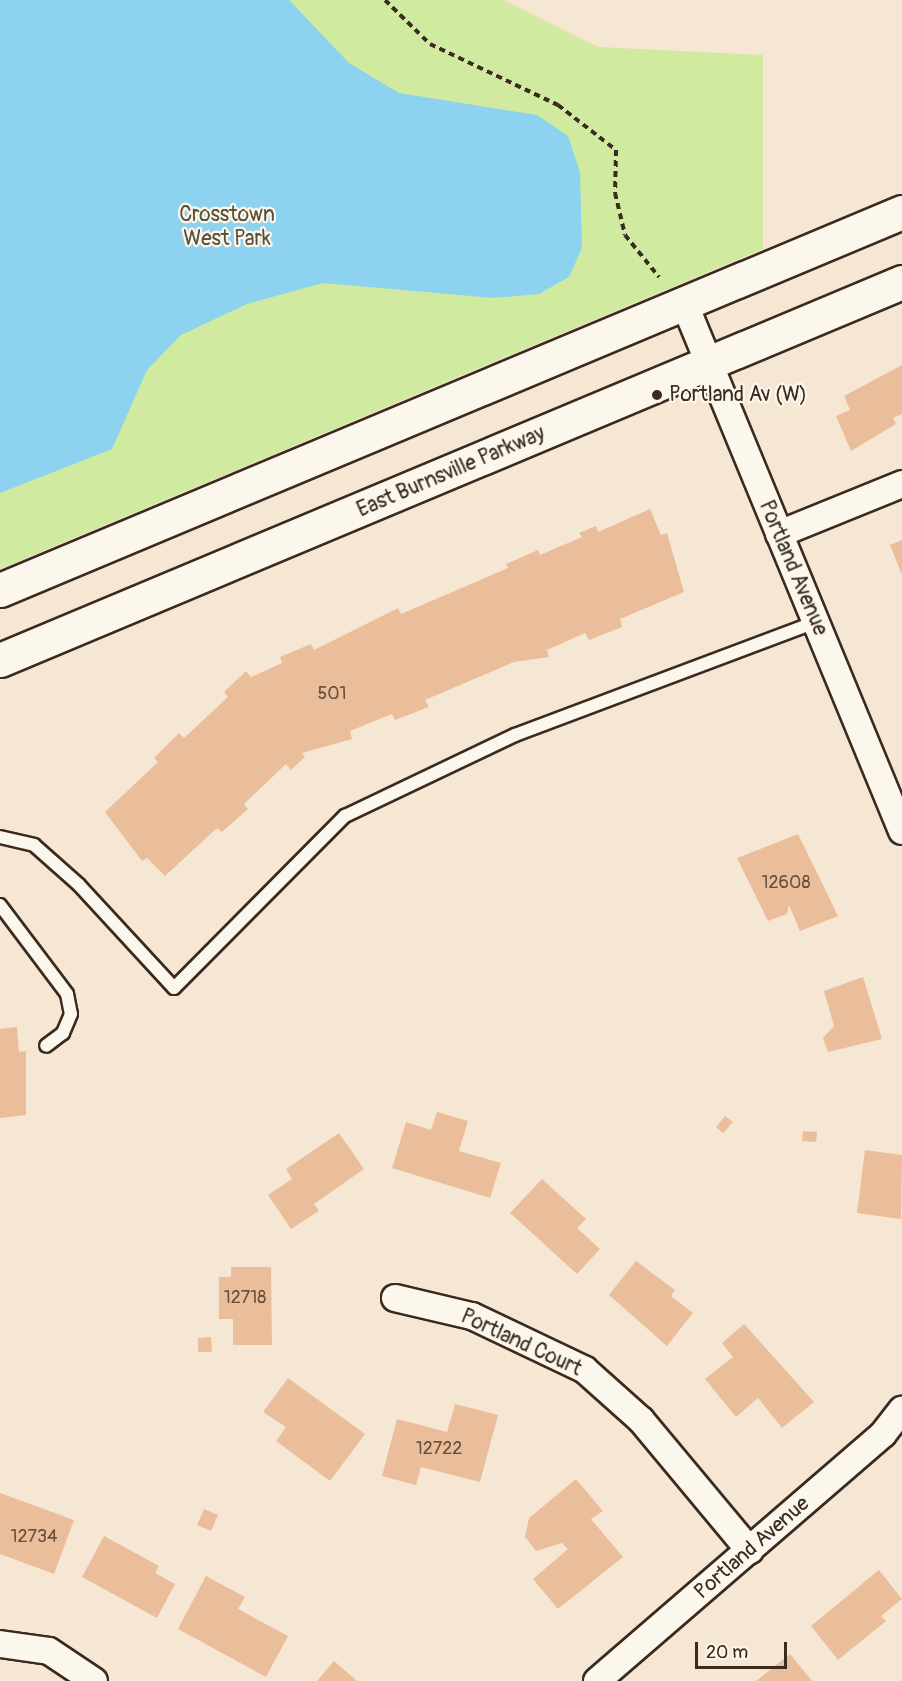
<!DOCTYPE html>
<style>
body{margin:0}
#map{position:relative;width:902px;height:1681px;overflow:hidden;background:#f6e6d4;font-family:Pangolin,sans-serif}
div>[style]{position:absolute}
.green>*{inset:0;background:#d0ea9f}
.water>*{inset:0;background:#8dd2ef}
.building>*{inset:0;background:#ebbe9b}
.path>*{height:4px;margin-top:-2px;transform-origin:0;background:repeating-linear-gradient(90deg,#3b2a1e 0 6px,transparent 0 10.5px)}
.roads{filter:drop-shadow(2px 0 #3b2a1e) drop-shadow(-2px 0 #3b2a1e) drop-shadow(0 2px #3b2a1e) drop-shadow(0 -2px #3b2a1e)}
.lane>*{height:12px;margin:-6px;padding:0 6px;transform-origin:6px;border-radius:6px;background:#fbf7ec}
.street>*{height:26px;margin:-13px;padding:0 13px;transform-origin:13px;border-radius:13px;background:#fbf7ec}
.secondary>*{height:33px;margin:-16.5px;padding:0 16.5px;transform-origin:16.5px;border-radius:16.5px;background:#fbf7ec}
.dots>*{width:16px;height:16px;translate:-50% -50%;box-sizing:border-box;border:3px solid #fbf7ec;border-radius:50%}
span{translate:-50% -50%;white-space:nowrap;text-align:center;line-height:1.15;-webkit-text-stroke:4.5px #fbf7ec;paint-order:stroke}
.number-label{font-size:18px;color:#674f3d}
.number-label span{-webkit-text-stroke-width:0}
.park-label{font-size:21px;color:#595038}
.poi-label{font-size:21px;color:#3b2a1e}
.left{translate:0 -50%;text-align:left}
.street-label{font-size:21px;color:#3b2a1e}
.scale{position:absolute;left:695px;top:1642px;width:92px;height:27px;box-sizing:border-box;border:3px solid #3b2a1e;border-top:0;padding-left:8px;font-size:18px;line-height:21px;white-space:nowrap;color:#3b2a1e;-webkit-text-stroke:4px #fbf7ec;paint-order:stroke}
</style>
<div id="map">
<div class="green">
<div style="clip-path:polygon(0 0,504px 0,598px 47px,763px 55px,763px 249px,0 569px)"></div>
</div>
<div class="water">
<div style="clip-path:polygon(0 0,289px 0,349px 63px,399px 93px,537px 115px,568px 136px,580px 172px,582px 248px,569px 277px,539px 294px,494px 298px,323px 283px,247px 304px,181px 335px,147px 370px,112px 449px,0 493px)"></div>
</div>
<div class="building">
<div style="clip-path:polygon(902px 365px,902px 414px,893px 418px,896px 424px,851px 451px,836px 416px,850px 410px,844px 396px)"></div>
<div style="clip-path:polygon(650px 509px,661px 535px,667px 533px,684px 592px,620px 619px,622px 627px,589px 640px,585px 633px,547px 650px,549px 657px,514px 662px,425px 700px,429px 707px,395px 720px,392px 714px,350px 731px,352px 739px,302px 753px,305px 757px,291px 770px,286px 764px,244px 804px,248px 809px,222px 832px,217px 828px,165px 876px,147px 858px,142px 861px,105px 812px,158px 762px,154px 758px,179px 733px,184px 738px,228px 697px,224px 692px,246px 671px,251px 677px,282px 663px,280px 657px,311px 644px,314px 650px,398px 608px,401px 614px,508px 568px,506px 564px,538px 550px,540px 555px,582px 537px,579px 533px,596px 526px,598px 532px)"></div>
<div style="clip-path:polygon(902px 540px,902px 575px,890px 545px)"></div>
<div style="clip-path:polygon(798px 834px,838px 916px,800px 931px,789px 905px,787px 914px,768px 921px,737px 858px)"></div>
<div style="clip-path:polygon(863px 977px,882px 1039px,828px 1052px,823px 1038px,834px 1026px,824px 991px)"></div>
<div style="clip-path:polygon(17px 1027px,19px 1052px,26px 1051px,26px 1115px,0 1118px,0 1029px)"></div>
<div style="clip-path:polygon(437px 1112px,468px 1121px,459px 1151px,501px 1163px,490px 1198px,392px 1168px,406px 1122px,431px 1130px)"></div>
<div style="clip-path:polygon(725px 1116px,733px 1122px,723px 1133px,716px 1127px)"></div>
<div style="clip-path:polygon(803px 1131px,817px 1132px,816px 1142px,802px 1141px)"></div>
<div style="clip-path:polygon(339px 1133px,364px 1169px,314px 1204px,319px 1211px,291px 1229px,268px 1195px,292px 1179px,286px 1169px)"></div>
<div style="clip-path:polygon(865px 1150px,902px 1155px,901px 1219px,857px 1213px)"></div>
<div style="clip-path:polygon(542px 1179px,586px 1219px,577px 1228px,600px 1249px,577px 1274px,510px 1213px)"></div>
<div style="clip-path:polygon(636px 1261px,675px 1290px,671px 1296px,693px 1313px,667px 1346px,609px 1295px)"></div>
<div style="clip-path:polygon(231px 1267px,271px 1267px,272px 1345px,233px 1345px,233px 1319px,219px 1319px,219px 1277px,231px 1277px)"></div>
<div style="clip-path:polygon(744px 1324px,814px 1402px,782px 1428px,758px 1398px,736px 1417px,705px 1379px,733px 1357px,722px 1343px)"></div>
<div style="clip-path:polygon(211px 1337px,212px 1352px,198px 1352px,198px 1338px)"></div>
<div style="clip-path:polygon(288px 1378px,365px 1434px,330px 1481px,276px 1441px,286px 1427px,263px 1412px)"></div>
<div style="clip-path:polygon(455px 1404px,498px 1415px,480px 1482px,421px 1467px,416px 1485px,382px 1476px,397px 1419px,447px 1432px)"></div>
<div style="clip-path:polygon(576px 1479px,603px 1511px,591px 1519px,623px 1557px,558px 1609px,533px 1579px,568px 1549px,562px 1543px,536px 1551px,525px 1537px,529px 1518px)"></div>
<div style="clip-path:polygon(0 1493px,74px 1520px,54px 1574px,0 1554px)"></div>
<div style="clip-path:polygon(204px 1509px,218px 1515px,211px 1531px,197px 1525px)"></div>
<div style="clip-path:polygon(104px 1536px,159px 1566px,155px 1573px,175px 1584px,157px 1618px,82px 1577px)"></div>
<div style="clip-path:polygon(879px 1570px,902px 1599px,881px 1616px,886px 1621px,838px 1660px,811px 1626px)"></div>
<div style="clip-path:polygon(206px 1576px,245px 1597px,238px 1609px,288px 1636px,266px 1677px,178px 1629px)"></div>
<div style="clip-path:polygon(790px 1654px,812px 1681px,756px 1681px)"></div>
<div style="clip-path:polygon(334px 1661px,357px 1681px,363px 1681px,317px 1681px)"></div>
</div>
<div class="path">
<div style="left:385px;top:0;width:63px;rotate:44.4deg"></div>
<div style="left:430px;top:44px;width:142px;rotate:25.5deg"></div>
<div style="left:558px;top:105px;width:73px;rotate:37.8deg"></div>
<div style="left:616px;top:150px;width:43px;rotate:91.3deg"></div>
<div style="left:615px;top:193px;width:43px;rotate:76.6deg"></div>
<div style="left:625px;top:235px;width:54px;rotate:51deg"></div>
</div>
<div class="roads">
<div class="lane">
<div style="left:0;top:837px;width:35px;rotate:13deg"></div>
<div style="left:34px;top:845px;width:60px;rotate:41.6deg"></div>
<div style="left:79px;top:885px;width:140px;rotate:47.3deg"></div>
<div style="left:174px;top:988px;width:243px;rotate:-45.2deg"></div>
<div style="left:345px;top:816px;width:188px;rotate:-25.5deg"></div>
<div style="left:515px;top:735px;width:322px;rotate:-20.6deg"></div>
<div style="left:0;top:905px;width:111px;rotate:53deg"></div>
<div style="left:67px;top:994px;width:20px;rotate:79deg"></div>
<div style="left:71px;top:1014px;width:21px;rotate:113deg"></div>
<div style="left:63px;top:1033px;width:21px;rotate:143deg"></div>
</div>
<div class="street">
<div style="left:685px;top:305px;width:569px;rotate:67.58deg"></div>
<div style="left:779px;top:534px;width:133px;rotate:-22.1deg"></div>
<div style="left:395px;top:1298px;width:79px;rotate:13.2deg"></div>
<div style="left:472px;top:1316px;width:125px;rotate:25.5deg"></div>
<div style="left:585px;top:1370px;width:75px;rotate:41.8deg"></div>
<div style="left:641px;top:1420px;width:170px;rotate:50.2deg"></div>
<div style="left:0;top:1644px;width:49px;rotate:8.1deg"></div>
<div style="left:49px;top:1651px;width:54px;rotate:33.7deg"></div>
<div style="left:597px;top:1681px;width:378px;rotate:-40.8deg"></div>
<div style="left:883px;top:1434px;width:31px;rotate:-52deg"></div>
</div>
<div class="secondary">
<div style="left:0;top:590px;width:978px;rotate:-22.74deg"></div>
<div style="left:0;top:660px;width:978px;rotate:-22.74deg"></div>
</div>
</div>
<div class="dots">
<div style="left:657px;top:395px;background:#3b2a1e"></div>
</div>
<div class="number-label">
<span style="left:332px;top:694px">501</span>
<span style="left:786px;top:883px">12608</span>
<span style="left:245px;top:1298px">12718</span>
<span style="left:439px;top:1449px">12722</span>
<span style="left:34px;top:1537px">12734</span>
</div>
<div class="park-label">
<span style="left:227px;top:227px">Crosstown<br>West Park</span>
</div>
<div class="poi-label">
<span class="left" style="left:669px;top:395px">Portland Av (W)</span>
</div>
<div class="street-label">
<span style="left:451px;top:472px;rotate:-23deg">East Burnsville Parkway</span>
<span style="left:793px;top:568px;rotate:67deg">Portland Avenue</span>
<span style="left:521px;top:1343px;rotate:25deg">Portland Court</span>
<span style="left:752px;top:1548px;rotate:-41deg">Portland Avenue</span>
</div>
<div class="scale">20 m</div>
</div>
